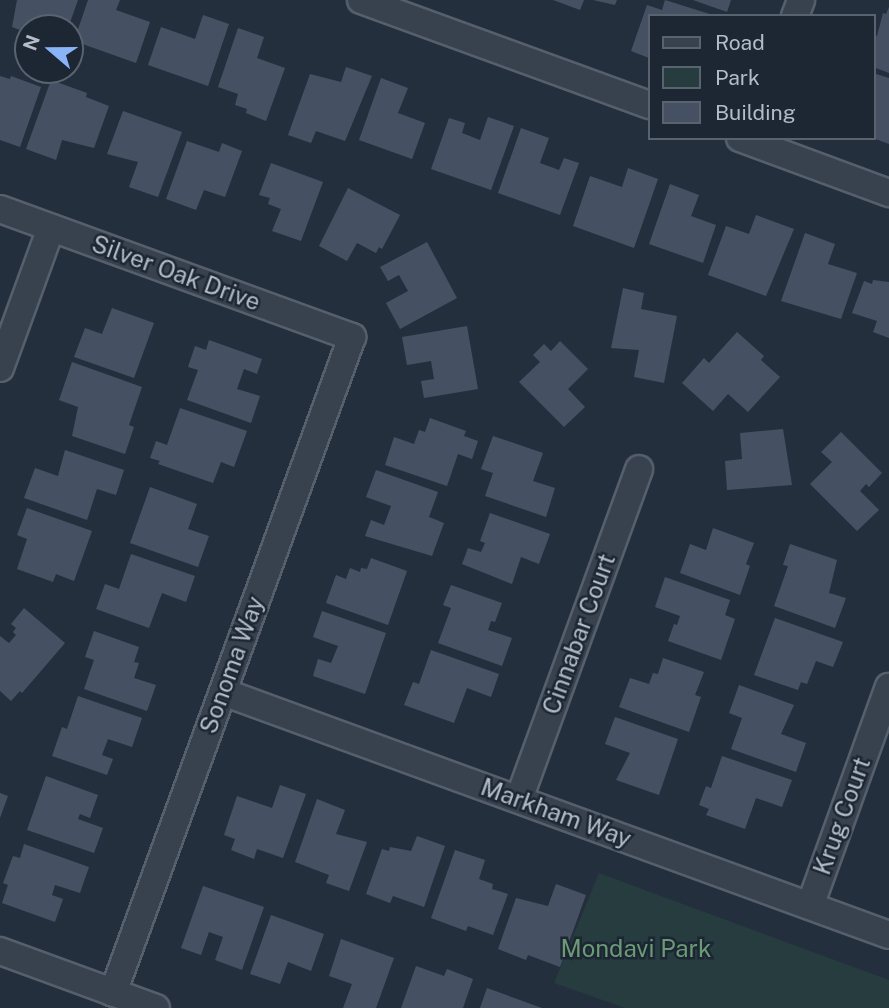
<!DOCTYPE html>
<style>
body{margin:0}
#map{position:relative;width:889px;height:1008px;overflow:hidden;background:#242f3e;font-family:"Public Sans",sans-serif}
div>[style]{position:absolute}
.green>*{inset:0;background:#263c3f}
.building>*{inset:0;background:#455162}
.roads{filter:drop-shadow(2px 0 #565f6c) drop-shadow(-2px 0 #565f6c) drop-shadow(0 2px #565f6c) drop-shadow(0 -2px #565f6c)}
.minor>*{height:26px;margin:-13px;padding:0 13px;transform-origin:13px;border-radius:13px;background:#38414e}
span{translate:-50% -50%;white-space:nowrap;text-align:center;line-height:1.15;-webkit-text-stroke:5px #1d2633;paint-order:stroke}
.street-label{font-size:24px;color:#b4bcc9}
.park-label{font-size:24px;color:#6b9a76}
.legend{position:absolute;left:648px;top:14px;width:228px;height:126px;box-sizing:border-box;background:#1d2633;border:2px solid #59626f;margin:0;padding:9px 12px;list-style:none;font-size:21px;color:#b4bcc9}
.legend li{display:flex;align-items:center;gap:14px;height:35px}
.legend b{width:35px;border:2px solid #59626f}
.north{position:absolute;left:14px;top:14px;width:70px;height:70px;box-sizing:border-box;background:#1d2633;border:2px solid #59626f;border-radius:50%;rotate:290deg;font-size:19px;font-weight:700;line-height:28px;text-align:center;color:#b4bcc9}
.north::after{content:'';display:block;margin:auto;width:24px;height:32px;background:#8ab4f8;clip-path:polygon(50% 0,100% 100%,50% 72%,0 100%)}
</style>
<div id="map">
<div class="green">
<div style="clip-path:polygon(599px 873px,889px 980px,889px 1008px,625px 1008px,554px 983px)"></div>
</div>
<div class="building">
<div style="clip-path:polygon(17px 0,78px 0,68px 28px,28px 28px,28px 33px,12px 27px)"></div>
<div style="clip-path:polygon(88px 0,120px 0,116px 10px,150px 22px,136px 63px,74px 41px)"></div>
<div style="clip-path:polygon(553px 0,584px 0,580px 10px)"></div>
<div style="clip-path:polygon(593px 0,617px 0,615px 5px)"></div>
<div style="clip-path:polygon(665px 0,716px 16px,649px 16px,649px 58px,631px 51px,647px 5px,662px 10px)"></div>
<div style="clip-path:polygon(693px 0,731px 0,727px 12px)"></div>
<div style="clip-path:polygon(889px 7px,889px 73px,873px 67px,873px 35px,877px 36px,883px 13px,886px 14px)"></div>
<div style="clip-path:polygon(203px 15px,229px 24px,208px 86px,148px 65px,161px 27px,195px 39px)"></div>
<div style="clip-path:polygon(238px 28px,264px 37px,257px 58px,285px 68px,266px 121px,246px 113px,247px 109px,235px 105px,238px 94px,218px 87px)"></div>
<div style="clip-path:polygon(346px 67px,372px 76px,345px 141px,316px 131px,311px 143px,288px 135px,310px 74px,341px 82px)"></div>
<div style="clip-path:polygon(873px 73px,889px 78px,889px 144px,873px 138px)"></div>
<div style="clip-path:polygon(0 76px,10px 79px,11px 76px,41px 87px,20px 147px,0 140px)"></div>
<div style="clip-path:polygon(381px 78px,408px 88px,398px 113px,425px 123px,412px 159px,359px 140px)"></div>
<div style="clip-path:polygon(51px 80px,87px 93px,86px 97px,109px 106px,94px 148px,62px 140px,56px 160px,26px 149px)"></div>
<div style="clip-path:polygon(123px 111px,182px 132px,158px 197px,129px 187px,138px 162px,107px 154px)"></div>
<div style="clip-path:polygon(488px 117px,514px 126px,491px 190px,431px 169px,449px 118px,465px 123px,462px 133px,480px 140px)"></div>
<div style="clip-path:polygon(521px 128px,549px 138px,540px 163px,559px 170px,564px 158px,579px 163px,560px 215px,498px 193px)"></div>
<div style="clip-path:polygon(187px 141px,219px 152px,222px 143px,242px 151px,225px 197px,204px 190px,196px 210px,166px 199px)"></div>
<div style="clip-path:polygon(271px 163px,323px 182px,301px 241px,272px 231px,281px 209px,268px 204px,270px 198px,259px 195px)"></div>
<div style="clip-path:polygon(628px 168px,658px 179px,634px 248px,573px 226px,590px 176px,622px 187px)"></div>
<div style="clip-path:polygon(670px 184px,699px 195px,691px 216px,716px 225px,703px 263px,649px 244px)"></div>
<div style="clip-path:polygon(348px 188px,400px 215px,382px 249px,379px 247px,376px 253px,357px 243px,347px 261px,319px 246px)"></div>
<div style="clip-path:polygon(756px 215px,794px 229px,766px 296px,708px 275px,726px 226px,749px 234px)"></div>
<div style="clip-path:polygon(805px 233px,835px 244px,828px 264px,857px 273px,841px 319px,781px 301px)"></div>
<div style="clip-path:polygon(427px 242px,457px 298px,400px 329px,386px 303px,408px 291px,399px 275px,388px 281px,380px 267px)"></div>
<div style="clip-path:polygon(873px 280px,889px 282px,889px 338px,873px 332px,877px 321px,852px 313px,864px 281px,872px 284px)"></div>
<div style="clip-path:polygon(623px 288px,644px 293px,641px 309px,677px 316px,664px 383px,634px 377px,639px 350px,611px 348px)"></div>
<div style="clip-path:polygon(112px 308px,154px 323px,134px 378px,74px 357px,85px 328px,102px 334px)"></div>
<div style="clip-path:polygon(467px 326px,478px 389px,424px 398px,421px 381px,434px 379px,431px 361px,407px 365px,402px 337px)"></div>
<div style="clip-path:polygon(737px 332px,764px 356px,761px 360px,780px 377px,748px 412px,728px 394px,713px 411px,682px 383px,704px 358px,709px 363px)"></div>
<div style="clip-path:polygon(209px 340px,262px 359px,257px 374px,244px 369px,237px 389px,260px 396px,251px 423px,187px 400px,198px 370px,188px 367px,195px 346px,206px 350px)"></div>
<div style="clip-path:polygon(560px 341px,588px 369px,568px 389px,585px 407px,564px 427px,519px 382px,540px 362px,533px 355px,544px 344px,551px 351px)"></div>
<div style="clip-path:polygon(72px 362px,142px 387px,129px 425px,134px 427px,125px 454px,72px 436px,78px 407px,59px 400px)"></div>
<div style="clip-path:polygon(180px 408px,247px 431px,234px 467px,221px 462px,213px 483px,158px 464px,160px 461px,150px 458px,156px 441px,167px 445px)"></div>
<div style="clip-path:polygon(430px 418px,466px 431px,464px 436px,478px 441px,472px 459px,458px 454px,447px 486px,385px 465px,394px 437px,414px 444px,419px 430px,425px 432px)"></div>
<div style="clip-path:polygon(783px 429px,792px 485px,727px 490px,725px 461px,742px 459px,740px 433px)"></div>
<div style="clip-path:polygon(841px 432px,882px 473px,869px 487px,866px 484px,860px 491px,879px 510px,857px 531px,810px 484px,832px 462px,821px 452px)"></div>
<div style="clip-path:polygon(493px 436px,543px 453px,533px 481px,555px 488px,546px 517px,485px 496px,493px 473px,481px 469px)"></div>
<div style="clip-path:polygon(65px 450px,124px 470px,116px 495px,97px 489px,87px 520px,24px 498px,35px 468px,58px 476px)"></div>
<div style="clip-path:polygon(376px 470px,438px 492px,429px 517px,444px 523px,432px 556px,365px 536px,371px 520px,384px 525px,391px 506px,366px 497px)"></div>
<div style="clip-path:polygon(150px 487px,197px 504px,188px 529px,209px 536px,198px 567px,130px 543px)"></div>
<div style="clip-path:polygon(27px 508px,92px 531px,74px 581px,56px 574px,53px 582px,17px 569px,27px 539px,17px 535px)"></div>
<div style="clip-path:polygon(490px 513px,550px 534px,539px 564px,521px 557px,512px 584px,462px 564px,468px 548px,481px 552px,485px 543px,480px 541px)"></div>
<div style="clip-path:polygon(713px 528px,754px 543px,746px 564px,750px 566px,740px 595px,680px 573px,690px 544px,706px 550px)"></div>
<div style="clip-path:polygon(790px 544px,837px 560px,829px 593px,846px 598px,835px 628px,774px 606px,788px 566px,783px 565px)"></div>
<div style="clip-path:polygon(131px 554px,195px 576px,186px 602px,162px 593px,149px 628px,96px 609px,105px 584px,119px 589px)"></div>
<div style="clip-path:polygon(371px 558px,407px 571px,388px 625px,326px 603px,336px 575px,346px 579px,350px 568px,360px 572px,361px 568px,367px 569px)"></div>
<div style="clip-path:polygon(665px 577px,730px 600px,725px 615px,735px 619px,721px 660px,668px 641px,674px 624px,677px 625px,680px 616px,655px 607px)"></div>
<div style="clip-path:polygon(451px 585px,502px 603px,495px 622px,491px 621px,488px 630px,512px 638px,502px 666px,438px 643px,451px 608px,443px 605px)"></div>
<div style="clip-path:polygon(24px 608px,65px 643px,22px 693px,20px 691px,11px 701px,0 691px,0 636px,9px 643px,16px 635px,13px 632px,16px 628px,11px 624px)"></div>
<div style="clip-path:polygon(322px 611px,386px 633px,365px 694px,313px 676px,318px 659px,331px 663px,338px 646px,313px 637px)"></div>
<div style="clip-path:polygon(775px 618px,843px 642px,833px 667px,816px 661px,807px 684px,801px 682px,798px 690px,754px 675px)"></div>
<div style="clip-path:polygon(94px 631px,139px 647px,134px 662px,139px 663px,134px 678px,156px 685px,147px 711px,84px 689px,94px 660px,85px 657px)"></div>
<div style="clip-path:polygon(431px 650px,499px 674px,491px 697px,467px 688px,454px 723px,404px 705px,413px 682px,419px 684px)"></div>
<div style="clip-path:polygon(663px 658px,704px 672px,695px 695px,701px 697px,689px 732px,619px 707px,630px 678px,649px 684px,653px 673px,658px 674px)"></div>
<div style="clip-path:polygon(739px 685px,794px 705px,781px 734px,806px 743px,796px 772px,731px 749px,742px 718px,729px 713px)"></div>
<div style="clip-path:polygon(78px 696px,142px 718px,132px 747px,108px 739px,102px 755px,113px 759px,107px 775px,52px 756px,62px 727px,67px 729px)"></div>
<div style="clip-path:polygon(615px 717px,678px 739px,659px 795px,616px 780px,630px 753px,605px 744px)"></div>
<div style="clip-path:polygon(722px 756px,792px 780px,782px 807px,756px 798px,745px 829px,706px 815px,709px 809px,699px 805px,706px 786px,711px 788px)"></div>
<div style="clip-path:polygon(46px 776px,98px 795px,90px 818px,80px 814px,78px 819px,103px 828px,94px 853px,27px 830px)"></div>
<div style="clip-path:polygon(280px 785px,306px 794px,283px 858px,257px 849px,254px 859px,231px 850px,235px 839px,224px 835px,237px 796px,272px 808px)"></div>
<div style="clip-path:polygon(0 793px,8px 796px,0 818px)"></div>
<div style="clip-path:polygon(317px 799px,345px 810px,336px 834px,367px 842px,349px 891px,326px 883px,329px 875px,295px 862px)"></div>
<div style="clip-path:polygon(417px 836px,445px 846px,424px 907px,393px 896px,390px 903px,366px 894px,382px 849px,389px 851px,390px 847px,411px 851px)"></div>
<div style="clip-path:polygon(24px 844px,89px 867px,80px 893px,55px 885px,52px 895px,63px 899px,55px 922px,2px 903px,8px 885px,3px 883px,13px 856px,20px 858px)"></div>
<div style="clip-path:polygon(455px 850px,485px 860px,479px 879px,493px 884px,492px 889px,508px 894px,493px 935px,468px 926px,466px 931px,431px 918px)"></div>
<div style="clip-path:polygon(556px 884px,586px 895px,560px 967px,528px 955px,526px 960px,498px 949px,516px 898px,548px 906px)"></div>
<div style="clip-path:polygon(203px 886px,264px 907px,242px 970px,215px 960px,223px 937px,209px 932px,201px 955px,181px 948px)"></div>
<div style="clip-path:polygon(271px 915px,324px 934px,311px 971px,288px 962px,280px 984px,250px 974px)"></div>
<div style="clip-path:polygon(341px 939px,394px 958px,376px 1008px,343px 1008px,352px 984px,329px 976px)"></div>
<div style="clip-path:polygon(416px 966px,444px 976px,447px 969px,473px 979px,463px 1008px,401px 1008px)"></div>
<div style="clip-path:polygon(487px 988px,542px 1008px,480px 1008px)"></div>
</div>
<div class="roads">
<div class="minor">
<div style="left:361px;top:0;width:307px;rotate:20deg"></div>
<div style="left:795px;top:16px;width:17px;rotate:-69deg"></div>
<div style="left:740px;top:138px;width:159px;rotate:20.3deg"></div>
<div style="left:0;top:209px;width:375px;rotate:20deg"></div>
<div style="left:352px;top:337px;width:698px;rotate:110.02deg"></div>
<div style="left:0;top:368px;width:149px;rotate:-70deg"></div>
<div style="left:223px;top:692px;width:709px;rotate:20.05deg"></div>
<div style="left:519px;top:799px;width:351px;rotate:-70deg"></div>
<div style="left:810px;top:906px;width:233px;rotate:-70.2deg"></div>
<div style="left:0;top:951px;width:166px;rotate:20.1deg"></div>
</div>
</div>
<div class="street-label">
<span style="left:176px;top:273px;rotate:20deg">Silver Oak Drive</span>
<span style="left:579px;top:634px;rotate:-70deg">Cinnabar Court</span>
<span style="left:232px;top:665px;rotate:-70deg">Sonoma Way</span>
<span style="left:556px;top:813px;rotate:20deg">Markham Way</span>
<span style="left:842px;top:816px;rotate:-70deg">Krug Court</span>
</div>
<div class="park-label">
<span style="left:636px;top:949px">Mondavi Park</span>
</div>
<ul class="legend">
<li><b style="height:9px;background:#38414e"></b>Road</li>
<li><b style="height:19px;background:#263c3f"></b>Park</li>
<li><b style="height:19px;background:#455162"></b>Building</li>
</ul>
<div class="north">N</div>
</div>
